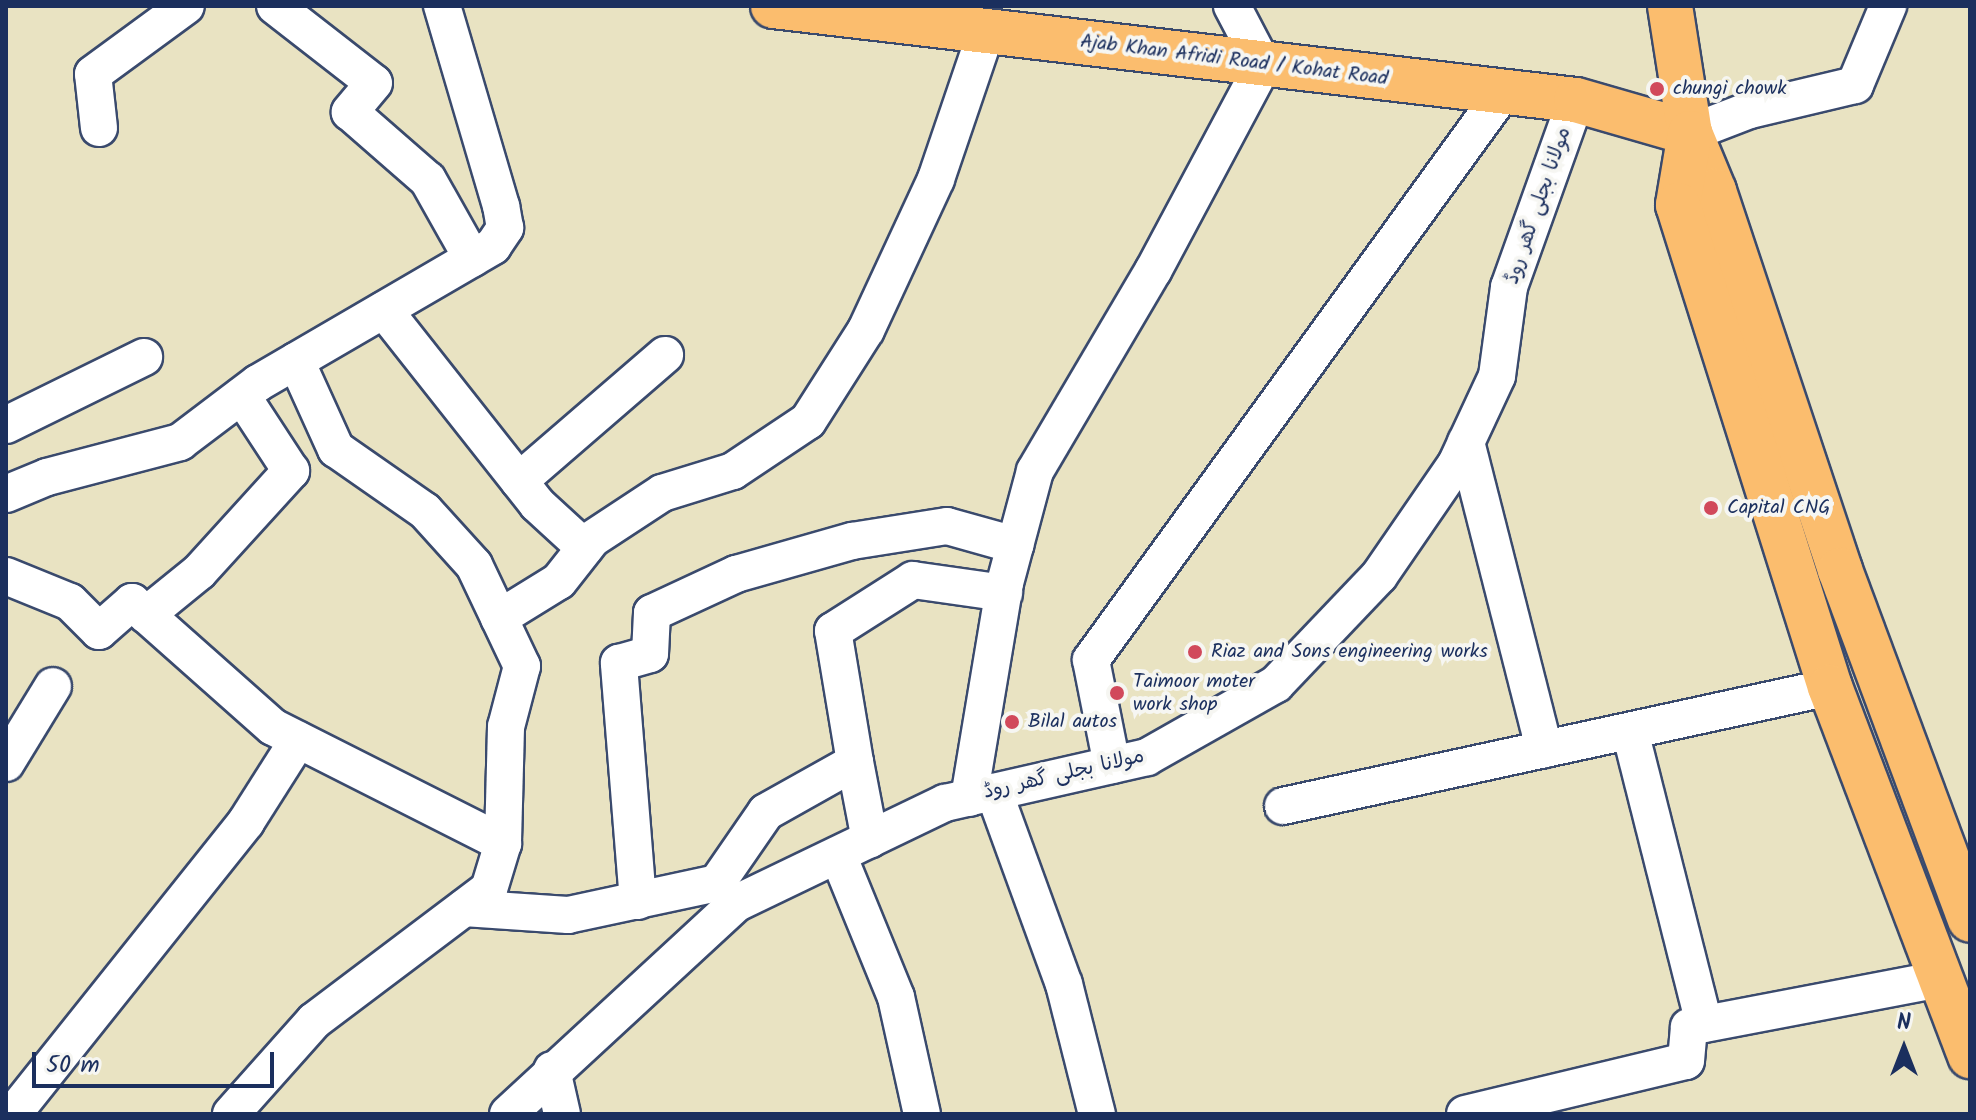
<!DOCTYPE html>
<meta charset="utf-8">
<style>
body{margin:0}
#map{position:relative;width:1976px;height:1120px;overflow:hidden;background:#e9e3c2;font-family:Kalam,"Playpen Sans Arabic",sans-serif}
div>[style]{position:absolute}
.roads{filter:drop-shadow(2px 0 #3a4a6d) drop-shadow(-2px 0 #3a4a6d) drop-shadow(0 2px #3a4a6d) drop-shadow(0 -2px #3a4a6d)}
.minor>*{height:36px;margin:-18px;padding:0 18px;transform-origin:18px;border-radius:18px;background:#fff}
.major>*{height:44px;margin:-22px;padding:0 22px;transform-origin:22px;border-radius:22px;background:#fbbd6e}
.dots>*{width:22px;height:22px;translate:-50% -50%;box-sizing:border-box;border:4px solid #f6f6f2;border-radius:50%}
span{translate:-50% -50%;white-space:nowrap;text-align:center;line-height:1.15;-webkit-text-stroke:8px #f6f6f2;paint-order:stroke}
.street-label{font-size:20px;color:#1b2f5e}
.poi-label{font-size:20px;color:#1b2f5e}
.left{translate:0 -50%;text-align:left}
.frame{position:absolute;inset:0;border:8px solid #1b2f5e;pointer-events:none}
.north{position:absolute;left:1864px;top:1008px;width:80px;height:80px;-webkit-text-stroke:6px #f6f6f2;paint-order:stroke;rotate:0deg;font-size:22px;font-weight:700;line-height:32px;text-align:center;color:#1b2f5e}
.north::after{content:'';display:block;margin:auto;width:28px;height:36px;background:#1b2f5e;clip-path:polygon(50% 0,100% 100%,50% 72%,0 100%)}
.scale{position:absolute;left:32px;top:1052px;width:242px;height:36px;box-sizing:border-box;border:4px solid #1b2f5e;border-top:0;padding-left:10px;font-size:24px;line-height:28px;white-space:nowrap;color:#1b2f5e;-webkit-text-stroke:6px #f6f6f2;paint-order:stroke}
</style>
<div id="map">
<div class="roads">
<div class="minor">
<div style="left:275px;top:6px;width:125px;rotate:37.9deg"></div>
<div style="left:374px;top:83px;width:38px;rotate:130deg"></div>
<div style="left:350px;top:112px;width:103px;rotate:41.1deg"></div>
<div style="left:428px;top:180px;width:90px;rotate:60.6deg"></div>
<div style="left:99px;top:128px;width:54px;rotate:-96.3deg"></div>
<div style="left:93px;top:74px;width:115px;rotate:-36.2deg"></div>
<div style="left:1690px;top:133px;width:64px;rotate:-21deg"></div>
<div style="left:1750px;top:110px;width:108px;rotate:-13.4deg"></div>
<div style="left:1855px;top:85px;width:86px;rotate:-67.3deg"></div>
<div style="left:384px;top:310px;width:247px;rotate:51.7deg"></div>
<div style="left:537px;top:504px;width:65px;rotate:42.5deg"></div>
<div style="left:296px;top:361px;width:97px;rotate:65.6deg"></div>
<div style="left:336px;top:449px;width:108px;rotate:34.9deg"></div>
<div style="left:425px;top:511px;width:73px;rotate:47.8deg"></div>
<div style="left:474px;top:565px;width:112px;rotate:64.6deg"></div>
<div style="left:522px;top:666px;width:63px;rotate:104.7deg"></div>
<div style="left:506px;top:727px;width:116px;rotate:91.5deg"></div>
<div style="left:6px;top:425px;width:154px;rotate:-26.2deg"></div>
<div style="left:1466px;top:442px;width:317px;rotate:75.7deg"></div>
<div style="left:519px;top:481px;width:193px;rotate:-40.8deg"></div>
<div style="left:6px;top:494px;width:44px;rotate:-22.5deg"></div>
<div style="left:47px;top:477px;width:138px;rotate:-14.7deg"></div>
<div style="left:180px;top:442px;width:98px;rotate:-37.1deg"></div>
<div style="left:258px;top:383px;width:272px;rotate:-30.2deg"></div>
<div style="left:493px;top:246px;width:22px;rotate:-56deg"></div>
<div style="left:505px;top:228px;width:22px;rotate:-100deg"></div>
<div style="left:501px;top:206px;width:209px;rotate:-106.4deg"></div>
<div style="left:6px;top:576px;width:69px;rotate:22.1deg"></div>
<div style="left:70px;top:602px;width:41px;rotate:45deg"></div>
<div style="left:99px;top:631px;width:44px;rotate:-41.3deg"></div>
<div style="left:132px;top:602px;width:188px;rotate:41.6deg"></div>
<div style="left:273px;top:727px;width:258px;rotate:26.8deg"></div>
<div style="left:503px;top:843px;width:48px;rotate:106.9deg"></div>
<div style="left:489px;top:889px;width:219px;rotate:143deg"></div>
<div style="left:314px;top:1021px;width:125px;rotate:131.7deg"></div>
<div style="left:146px;top:615px;width:68px;rotate:-39.1deg"></div>
<div style="left:199px;top:572px;width:137px;rotate:-47.7deg"></div>
<div style="left:291px;top:471px;width:90px;rotate:-123.2deg"></div>
<div style="left:499px;top:618px;width:70px;rotate:-31.7deg"></div>
<div style="left:559px;top:581px;width:53px;rotate:-51.8deg"></div>
<div style="left:592px;top:539px;width:84px;rotate:-33.3deg"></div>
<div style="left:662px;top:493px;width:74px;rotate:-17.2deg"></div>
<div style="left:733px;top:471px;width:90px;rotate:-33.7deg"></div>
<div style="left:808px;top:421px;width:108px;rotate:-57.5deg"></div>
<div style="left:866px;top:330px;width:166px;rotate:-65.1deg"></div>
<div style="left:936px;top:179px;width:155px;rotate:-71.2deg"></div>
<div style="left:1630px;top:731px;width:302px;rotate:75.8deg"></div>
<div style="left:855px;top:762px;width:133px;rotate:-99.5deg"></div>
<div style="left:833px;top:631px;width:95px;rotate:-32.5deg"></div>
<div style="left:913px;top:580px;width:92px;rotate:8.1deg"></div>
<div style="left:6px;top:763px;width:90px;rotate:-58.6deg"></div>
<div style="left:1112px;top:765px;width:107px;rotate:-101.3deg"></div>
<div style="left:1091px;top:660px;width:702px;rotate:-54.04deg"></div>
<div style="left:994px;top:792px;width:204px;rotate:70deg"></div>
<div style="left:1064px;top:984px;width:134px;rotate:75.8deg"></div>
<div style="left:969px;top:798px;width:218px;rotate:-80.5deg"></div>
<div style="left:1005px;top:583px;width:116px;rotate:-75deg"></div>
<div style="left:1035px;top:471px;width:232px;rotate:-59.5deg"></div>
<div style="left:1153px;top:271px;width:234px;rotate:-61.9deg"></div>
<div style="left:1263px;top:65px;width:67px;rotate:-117.7deg"></div>
<div style="left:1283px;top:806px;width:560px;rotate:-12.27deg"></div>
<div style="left:838px;top:855px;width:153px;rotate:67.8deg"></div>
<div style="left:896px;top:997px;width:120px;rotate:77.5deg"></div>
<div style="left:638px;top:901px;width:239px;rotate:-94.6deg"></div>
<div style="left:619px;top:663px;width:32px;rotate:-16deg"></div>
<div style="left:650px;top:654px;width:41px;rotate:-87.2deg"></div>
<div style="left:652px;top:613px;width:93px;rotate:-24.9deg"></div>
<div style="left:736px;top:574px;width:121px;rotate:-15.9deg"></div>
<div style="left:852px;top:541px;width:96px;rotate:-9deg"></div>
<div style="left:947px;top:526px;width:71px;rotate:15.6deg"></div>
<div style="left:464px;top:908px;width:104px;rotate:3.9deg"></div>
<div style="left:568px;top:915px;width:152px;rotate:-12.1deg"></div>
<div style="left:717px;top:883px;width:86px;rotate:-55.4deg"></div>
<div style="left:766px;top:812px;width:102px;rotate:-29.3deg"></div>
<div style="left:855px;top:762px;width:79px;rotate:79.1deg"></div>
<div style="left:552px;top:1070px;width:45px;rotate:77.2deg"></div>
<div style="left:13px;top:1114px;width:374px;rotate:-51.4deg"></div>
<div style="left:246px;top:822px;width:97px;rotate:-57.6deg"></div>
<div style="left:508px;top:1114px;width:311px;rotate:-42.7deg"></div>
<div style="left:737px;top:903px;width:231px;rotate:-25.7deg"></div>
<div style="left:945px;top:803px;width:207px;rotate:-12.8deg"></div>
<div style="left:1147px;top:757px;width:148px;rotate:-29.5deg"></div>
<div style="left:1276px;top:684px;width:149px;rotate:-46.4deg"></div>
<div style="left:1379px;top:576px;width:136px;rotate:-55.5deg"></div>
<div style="left:1456px;top:464px;width:97px;rotate:-65deg"></div>
<div style="left:1497px;top:376px;width:90px;rotate:-82.3deg"></div>
<div style="left:1509px;top:287px;width:199px;rotate:-70.3deg"></div>
<div style="left:1465px;top:1114px;width:227px;rotate:-13.5deg"></div>
<div style="left:1686px;top:1061px;width:34px;rotate:-85deg"></div>
<div style="left:1689px;top:1027px;width:256px;rotate:-10.8deg"></div>
</div>
<div class="major">
<div style="left:773px;top:6px;width:808px;rotate:6.68deg"></div>
<div style="left:1576px;top:100px;width:119px;rotate:16.1deg"></div>
<div style="left:1670px;top:6px;width:129px;rotate:81.1deg"></div>
<div style="left:1690px;top:133px;width:63px;rotate:67.5deg"></div>
<div style="left:1714px;top:191px;width:399px;rotate:71.6deg"></div>
<div style="left:1840px;top:570px;width:373px;rotate:69.6deg"></div>
<div style="left:1690px;top:133px;width:73px;rotate:99.5deg"></div>
<div style="left:1678px;top:205px;width:505px;rotate:72.5deg"></div>
<div style="left:1830px;top:687px;width:395px;rotate:69.2deg"></div>
</div>
</div>
<div class="dots">
<div style="left:1657px;top:89px;background:#d1495b"></div>
<div style="left:1711px;top:508px;background:#d1495b"></div>
<div style="left:1195px;top:652px;background:#d1495b"></div>
<div style="left:1117px;top:693px;background:#d1495b"></div>
<div style="left:1012px;top:722px;background:#d1495b"></div>
</div>
<div class="street-label">
<span style="left:1234px;top:61px;rotate:7deg">Ajab Khan Afridi Road / Kohat Road</span>
<span style="left:1539px;top:206px;rotate:-71deg">مولانا بجلی گھر روڈ</span>
<span style="left:1064px;top:775px;rotate:-13deg">مولانا بجلی گھر روڈ</span>
</div>
<div class="poi-label">
<span class="left" style="left:1673px;top:89px">chungi chowk</span>
<span class="left" style="left:1727px;top:508px">Capital CNG</span>
<span class="left" style="left:1211px;top:652px">Riaz and Sons engineering works</span>
<span class="left" style="left:1133px;top:694px">Taimoor moter<br>work shop</span>
<span class="left" style="left:1028px;top:722px">Bilal autos</span>
</div>
<div class="frame"></div>
<div class="north">N</div>
<div class="scale">50 m</div>
</div>
